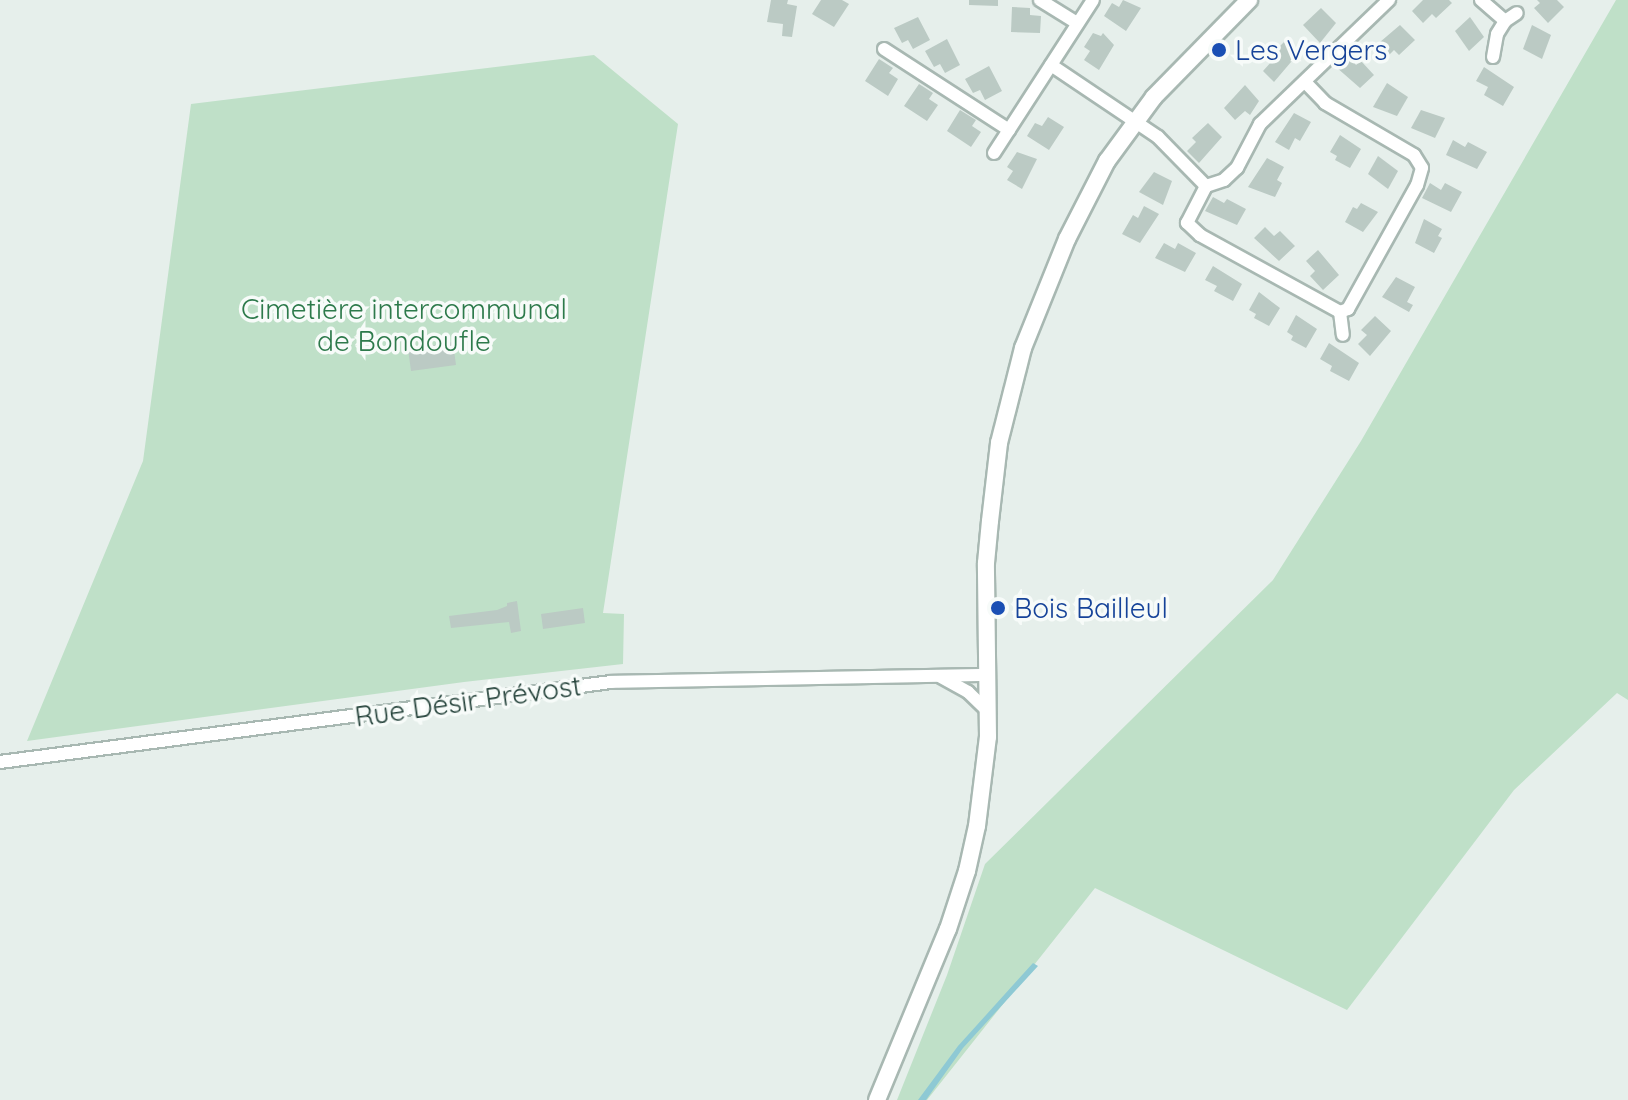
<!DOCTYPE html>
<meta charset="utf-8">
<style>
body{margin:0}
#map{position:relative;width:1628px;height:1100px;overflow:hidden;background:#e6efeb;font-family:Quicksand,sans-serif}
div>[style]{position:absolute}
.green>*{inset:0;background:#bfe0c8}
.water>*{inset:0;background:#8ec9d4}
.building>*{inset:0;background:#bbcac4}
.roads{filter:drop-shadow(2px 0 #a8b8b2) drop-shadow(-2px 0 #a8b8b2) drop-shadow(0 2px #a8b8b2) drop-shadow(0 -2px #a8b8b2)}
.minor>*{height:12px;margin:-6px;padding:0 6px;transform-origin:6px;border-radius:6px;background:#fff}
.tertiary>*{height:16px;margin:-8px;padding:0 8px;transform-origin:8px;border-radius:8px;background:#fff}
.dots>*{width:22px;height:22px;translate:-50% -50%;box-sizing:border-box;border:4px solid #f7fbf9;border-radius:50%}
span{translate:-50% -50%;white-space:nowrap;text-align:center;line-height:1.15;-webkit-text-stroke:7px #f7fbf9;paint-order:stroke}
.transit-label{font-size:28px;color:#164399}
.left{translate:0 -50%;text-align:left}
.park-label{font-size:28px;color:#2d7a4b}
.street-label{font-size:28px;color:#24423a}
</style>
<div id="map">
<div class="green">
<div style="clip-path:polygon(1616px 0,1628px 0,1628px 700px,1617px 693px,1514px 790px,1347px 1010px,1095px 888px,927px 1100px,897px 1100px,947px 975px,985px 864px,1273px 580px,1361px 441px)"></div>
<div style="clip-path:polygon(594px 55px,678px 124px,603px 613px,624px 614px,623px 664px,464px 682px,27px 741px,143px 461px,191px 104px)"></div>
</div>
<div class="water">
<div style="clip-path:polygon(1033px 963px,1038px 966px,963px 1048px,926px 1100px,918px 1100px,958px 1046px)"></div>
</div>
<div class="building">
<div style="clip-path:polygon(771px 0,788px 0,787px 4px,797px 6px,792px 37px,782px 36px,783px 24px,767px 22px)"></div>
<div style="clip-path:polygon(821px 0,842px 0,849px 4px,834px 27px,812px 14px)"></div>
<div style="clip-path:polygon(969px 0,998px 0,998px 6px,969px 5px)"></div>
<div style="clip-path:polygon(1123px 0,1141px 8px,1126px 31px,1104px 16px,1112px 3px,1119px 7px)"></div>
<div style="clip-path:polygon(1423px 0,1449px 0,1452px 3px,1436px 18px,1432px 14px,1423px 23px,1412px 11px)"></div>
<div style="clip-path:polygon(1537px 0,1557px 0,1564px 7px,1548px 23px,1534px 8px,1540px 3px)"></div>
<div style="clip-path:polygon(1012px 7px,1030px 8px,1030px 15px,1041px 16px,1040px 33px,1011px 32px)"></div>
<div style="clip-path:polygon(1321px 8px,1336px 23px,1320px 43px,1303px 25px)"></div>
<div style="clip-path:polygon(918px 17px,930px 40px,913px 49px,908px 40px,902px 43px,894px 28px)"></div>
<div style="clip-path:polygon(1470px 17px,1484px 37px,1469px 51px,1455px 31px)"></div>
<div style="clip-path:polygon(1400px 25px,1415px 40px,1399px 55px,1394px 50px,1385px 59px,1373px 48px)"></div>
<div style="clip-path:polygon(1532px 25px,1551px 35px,1542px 59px,1523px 49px)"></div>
<div style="clip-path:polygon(1093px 33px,1101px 36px,1103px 33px,1114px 45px,1099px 70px,1084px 60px,1090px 51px,1084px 47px)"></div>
<div style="clip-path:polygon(947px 39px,960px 65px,945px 73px,940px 64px,934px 67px,925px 51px)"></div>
<div style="clip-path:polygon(1284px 42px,1297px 55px,1274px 82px,1263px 71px,1272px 61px,1269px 57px)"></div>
<div style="clip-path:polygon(1348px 55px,1356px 65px,1361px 61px,1374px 75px,1360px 88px,1336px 67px)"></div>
<div style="clip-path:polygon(879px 59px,893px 68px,889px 73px,898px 79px,888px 96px,865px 81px)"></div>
<div style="clip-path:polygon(989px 66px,1002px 91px,985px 100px,980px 90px,973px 93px,965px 79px)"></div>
<div style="clip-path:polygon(1484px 67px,1514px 87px,1503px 106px,1484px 95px,1488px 87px,1476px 81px)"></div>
<div style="clip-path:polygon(1387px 83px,1408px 97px,1397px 116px,1373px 107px)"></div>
<div style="clip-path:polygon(919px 84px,933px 93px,929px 99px,938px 105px,927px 121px,904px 106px)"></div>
<div style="clip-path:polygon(1245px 85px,1259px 101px,1250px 115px,1245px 111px,1235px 120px,1224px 108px)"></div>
<div style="clip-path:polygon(960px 110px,976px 120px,972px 126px,981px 132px,971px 147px,947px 131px)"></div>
<div style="clip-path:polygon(1421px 110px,1445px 118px,1435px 138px,1411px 128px)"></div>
<div style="clip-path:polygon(1294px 113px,1311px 122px,1300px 141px,1295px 138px,1289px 150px,1275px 142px)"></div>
<div style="clip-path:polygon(1048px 117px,1064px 127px,1049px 150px,1027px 136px,1035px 123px,1042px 126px)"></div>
<div style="clip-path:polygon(1208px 123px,1222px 137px,1199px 163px,1187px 151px,1196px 142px,1192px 138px)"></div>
<div style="clip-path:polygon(1340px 135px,1361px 149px,1350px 168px,1335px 160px,1337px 156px,1330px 152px)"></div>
<div style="clip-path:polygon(1453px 140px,1465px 147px,1468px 142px,1487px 152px,1477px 169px,1446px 155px)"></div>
<div style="clip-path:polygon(1017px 152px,1037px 159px,1022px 189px,1007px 180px,1013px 171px,1007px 167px)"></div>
<div style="clip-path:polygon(1378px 156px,1398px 171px,1388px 189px,1368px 174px)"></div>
<div style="clip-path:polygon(1267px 158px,1284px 167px,1277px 180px,1282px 183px,1275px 197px,1248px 187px)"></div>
<div style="clip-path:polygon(1154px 172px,1172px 181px,1163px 205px,1139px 192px)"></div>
<div style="clip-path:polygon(1430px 183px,1441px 190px,1445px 183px,1462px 192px,1451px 212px,1422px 198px)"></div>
<div style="clip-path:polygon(1213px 197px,1224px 203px,1227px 199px,1246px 209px,1237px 225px,1205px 211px)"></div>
<div style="clip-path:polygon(1361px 203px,1378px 212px,1363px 232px,1345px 222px,1353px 207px,1357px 209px)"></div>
<div style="clip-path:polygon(1144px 206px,1159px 214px,1140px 243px,1122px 234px,1133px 215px,1138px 218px)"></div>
<div style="clip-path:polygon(1424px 219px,1442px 229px,1438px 236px,1442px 238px,1434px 253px,1415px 243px)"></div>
<div style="clip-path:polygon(1265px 227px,1274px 236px,1280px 231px,1295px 246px,1279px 261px,1254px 238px)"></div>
<div style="clip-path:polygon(1164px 243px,1175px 249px,1178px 243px,1196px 253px,1185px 272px,1155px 258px)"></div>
<div style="clip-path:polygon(1318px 250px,1339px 275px,1323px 290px,1310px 276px,1315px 271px,1306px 261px)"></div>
<div style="clip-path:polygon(1213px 266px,1242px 284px,1233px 301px,1214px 291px,1217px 286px,1205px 280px)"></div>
<div style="clip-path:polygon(1396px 277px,1415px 287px,1407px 302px,1413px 305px,1409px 312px,1382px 297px)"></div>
<div style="clip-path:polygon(1259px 292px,1280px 308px,1269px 326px,1254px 318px,1256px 314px,1249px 310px)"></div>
<div style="clip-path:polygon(1296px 315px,1317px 329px,1306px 348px,1291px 340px,1293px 336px,1287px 332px)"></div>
<div style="clip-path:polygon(1375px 316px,1391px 331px,1370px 356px,1358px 344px,1367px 335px,1361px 330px)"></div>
<div style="clip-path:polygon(453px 342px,456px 365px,411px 371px,408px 349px)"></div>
<div style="clip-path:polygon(1329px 343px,1359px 363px,1349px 381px,1330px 371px,1332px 366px,1320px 359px)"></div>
<div style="clip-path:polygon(517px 601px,521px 631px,511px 633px,509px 622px,451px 628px,449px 616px,497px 610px,507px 606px,507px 603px)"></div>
<div style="clip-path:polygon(583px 608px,585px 623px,543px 629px,541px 614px)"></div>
</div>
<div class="roads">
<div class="minor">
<div style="left:1040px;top:0;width:44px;rotate:31.9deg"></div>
<div style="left:1481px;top:0;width:32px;rotate:41deg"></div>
<div style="left:884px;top:49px;width:149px;rotate:32.9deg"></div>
<div style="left:1493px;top:57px;width:23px;rotate:-80deg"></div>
<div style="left:1497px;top:34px;width:15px;rotate:-58deg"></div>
<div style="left:1505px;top:21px;width:14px;rotate:-34deg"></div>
<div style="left:1051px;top:65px;width:129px;rotate:33.9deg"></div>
<div style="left:1158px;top:137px;width:69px;rotate:45.6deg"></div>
<div style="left:1306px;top:83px;width:28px;rotate:46deg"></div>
<div style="left:1325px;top:103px;width:103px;rotate:30.3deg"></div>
<div style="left:1414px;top:155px;width:15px;rotate:58deg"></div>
<div style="left:1422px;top:168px;width:18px;rotate:106deg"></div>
<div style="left:1417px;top:185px;width:142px;rotate:119.1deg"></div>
<div style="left:1348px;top:309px;width:9px;rotate:159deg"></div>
<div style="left:994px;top:153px;width:182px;rotate:-57.1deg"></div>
<div style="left:1340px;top:312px;width:160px;rotate:-151.2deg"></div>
<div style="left:1200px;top:235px;width:18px;rotate:-137deg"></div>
<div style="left:1187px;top:223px;width:42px;rotate:-62.8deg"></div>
<div style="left:1206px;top:186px;width:19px;rotate:-18deg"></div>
<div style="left:1224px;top:180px;width:18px;rotate:-43deg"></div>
<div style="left:1237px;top:168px;width:50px;rotate:-62.4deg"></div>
<div style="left:1260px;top:124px;width:179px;rotate:-43.9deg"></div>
<div style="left:1340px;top:312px;width:23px;rotate:83deg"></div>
<div style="left:941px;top:677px;width:31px;rotate:29deg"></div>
<div style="left:968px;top:692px;width:28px;rotate:44deg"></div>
<div style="left:0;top:762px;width:616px;rotate:-7.46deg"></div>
<div style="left:611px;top:682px;width:376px;rotate:-1.1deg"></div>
</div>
<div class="tertiary">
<div style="left:877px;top:1100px;width:185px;rotate:-67.5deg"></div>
<div style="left:948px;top:929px;width:61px;rotate:-71.9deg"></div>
<div style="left:967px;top:871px;width:46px;rotate:-77.5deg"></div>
<div style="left:977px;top:826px;width:90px;rotate:-83deg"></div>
<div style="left:988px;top:737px;width:174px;rotate:-90.7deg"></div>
<div style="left:986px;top:563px;width:42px;rotate:-84.6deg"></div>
<div style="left:990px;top:521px;width:79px;rotate:-83.4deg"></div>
<div style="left:999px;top:443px;width:98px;rotate:-75.8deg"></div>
<div style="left:1023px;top:348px;width:118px;rotate:-68deg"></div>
<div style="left:1067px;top:239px;width:88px;rotate:-62.9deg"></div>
<div style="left:1107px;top:161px;width:79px;rotate:-53.7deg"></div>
<div style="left:1154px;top:97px;width:136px;rotate:-45.6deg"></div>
</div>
</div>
<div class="dots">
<div style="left:1219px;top:50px;background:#1a4fb4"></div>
<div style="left:998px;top:608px;background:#1a4fb4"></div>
</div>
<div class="transit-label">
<span class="left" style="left:1235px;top:50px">Les Vergers</span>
<span class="left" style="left:1014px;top:608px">Bois Bailleul</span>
</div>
<div class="park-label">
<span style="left:404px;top:325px">Cimetière intercommunal<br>de Bondoufle</span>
</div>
<div class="street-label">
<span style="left:468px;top:701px;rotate:-8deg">Rue Désir Prévost</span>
</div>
</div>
